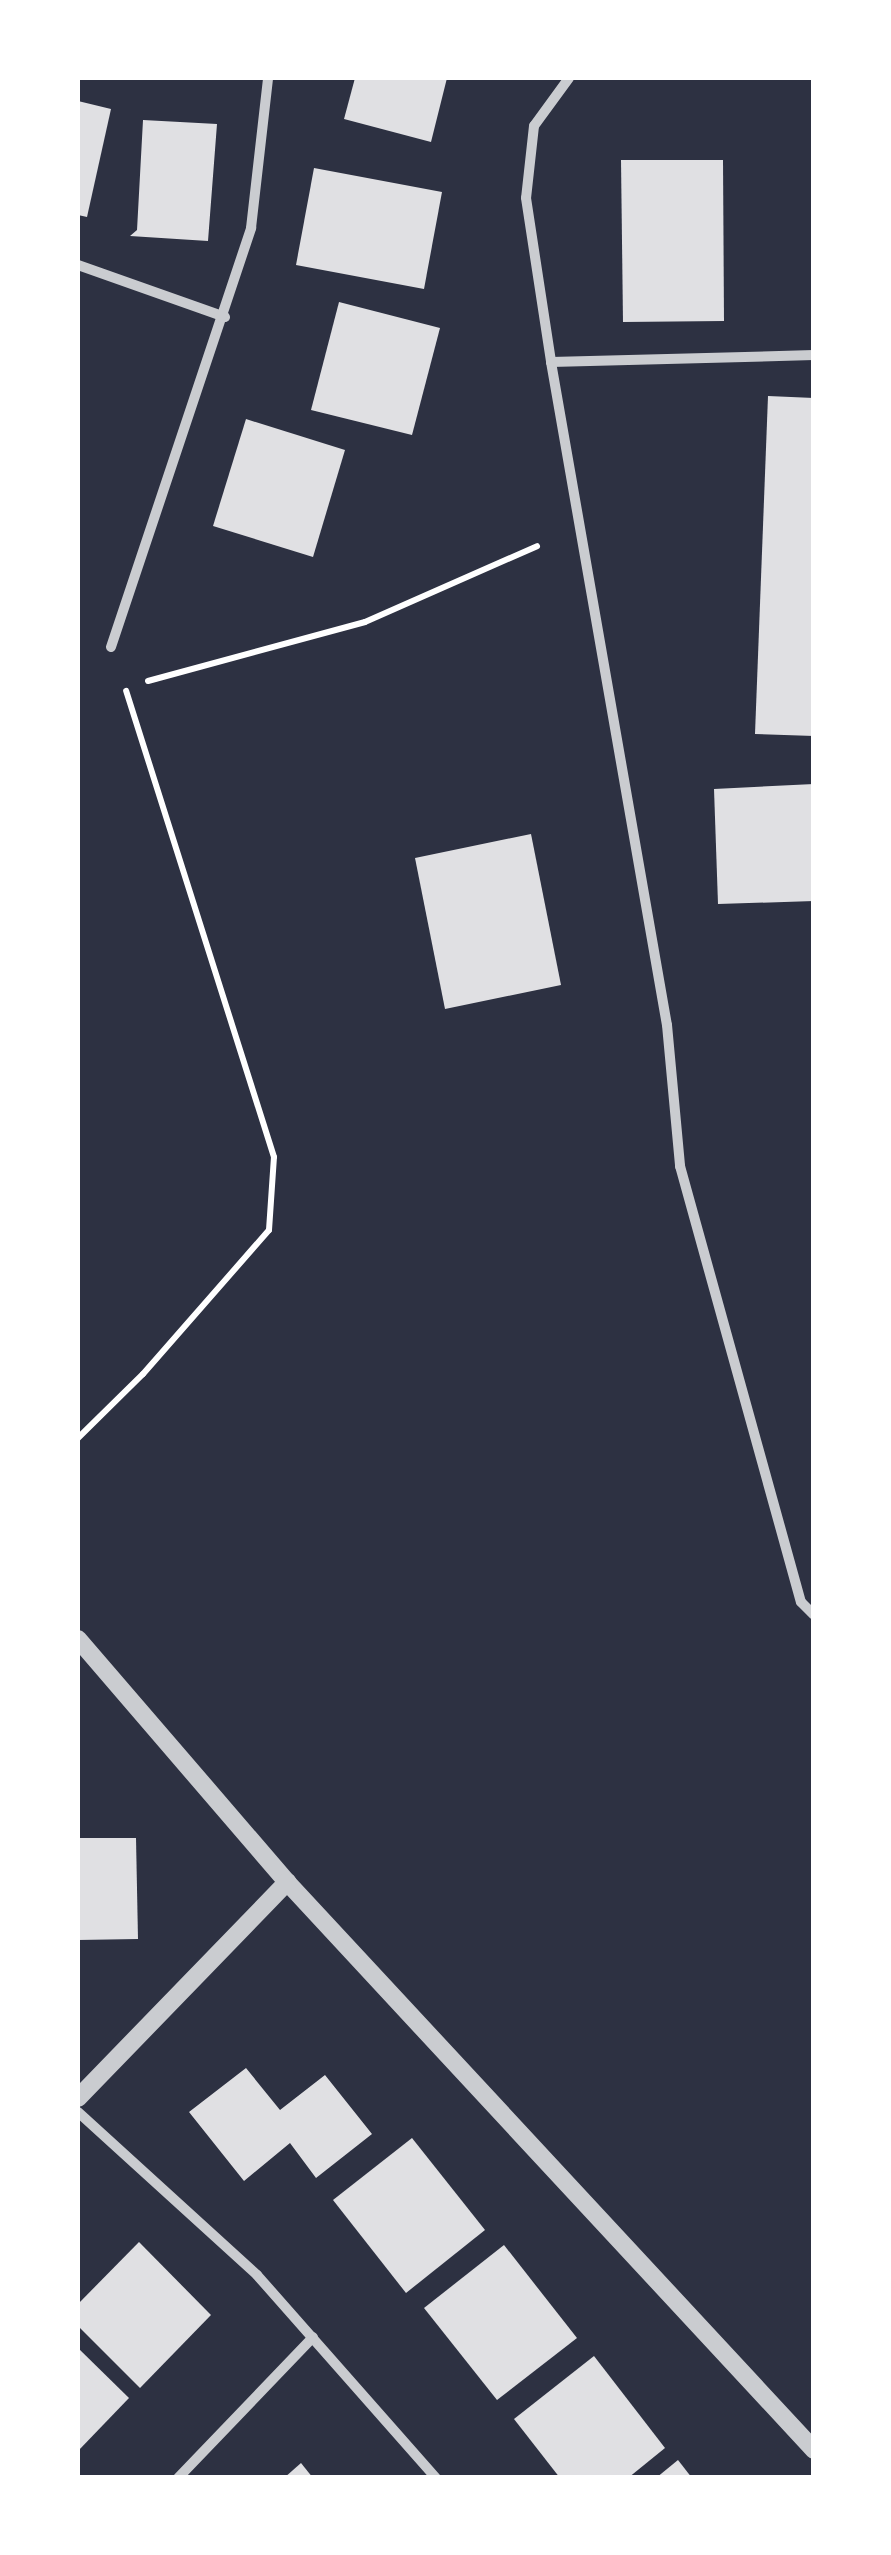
<!DOCTYPE html>
<style>
body{margin:0}
#map{position:relative;width:891px;height:2555px;overflow:hidden;background:#2d3142;font-family:Roboto,sans-serif}
div>[style]{position:absolute}
.building>*{inset:0;background:#e0e0e3}
.path>*{height:6px;margin:-3px;padding:0 3px;transform-origin:3px;border-radius:3px;background:#fff}
.minor>*{height:10px;margin:-5px;padding:0 5px;transform-origin:5px;border-radius:5px;background:#caccd0}
.tertiary>*{height:18px;margin:-9px;padding:0 9px;transform-origin:9px;border-radius:9px;background:#caccd0}
span{translate:-50% -50%;white-space:nowrap;text-align:center;line-height:1.15;-webkit-text-stroke:10px #fff;paint-order:stroke}
.frame{position:absolute;inset:0;border:80px solid #fff;pointer-events:none}
</style>
<div id="map">
<div class="building">
<div style="clip-path:polygon(355px 78px,447px 78px,431px 142px,344px 119px)"></div>
<div style="clip-path:polygon(78px 101px,111px 109px,87px 217px,78px 215px)"></div>
<div style="clip-path:polygon(143px 120px,217px 124px,208px 241px,130px 236px,137px 230px)"></div>
<div style="clip-path:polygon(621px 160px,723px 160px,724px 321px,623px 322px)"></div>
<div style="clip-path:polygon(314px 168px,442px 192px,424px 289px,296px 265px)"></div>
<div style="clip-path:polygon(339px 302px,440px 328px,412px 435px,311px 410px)"></div>
<div style="clip-path:polygon(768px 396px,814px 398px,814px 736px,755px 734px)"></div>
<div style="clip-path:polygon(246px 419px,345px 450px,313px 557px,213px 526px)"></div>
<div style="clip-path:polygon(814px 784px,814px 901px,718px 904px,714px 789px)"></div>
<div style="clip-path:polygon(531px 834px,561px 985px,445px 1009px,415px 858px)"></div>
<div style="clip-path:polygon(78px 1838px,136px 1838px,138px 1939px,78px 1940px)"></div>
<div style="clip-path:polygon(246px 2068px,280px 2110px,325px 2075px,372px 2134px,316px 2178px,290px 2143px,244px 2181px,189px 2112px)"></div>
<div style="clip-path:polygon(412px 2138px,485px 2230px,406px 2293px,333px 2200px)"></div>
<div style="clip-path:polygon(139px 2242px,211px 2315px,140px 2388px,78px 2326px,78px 2304px)"></div>
<div style="clip-path:polygon(504px 2245px,577px 2338px,497px 2400px,424px 2308px)"></div>
<div style="clip-path:polygon(78px 2348px,129px 2398px,78px 2451px)"></div>
<div style="clip-path:polygon(594px 2356px,665px 2448px,628px 2478px,560px 2478px,514px 2419px)"></div>
<div style="clip-path:polygon(678px 2460px,692px 2478px,656px 2478px)"></div>
<div style="clip-path:polygon(301px 2463px,313px 2478px,284px 2478px)"></div>
</div>
<div class="path">
<div style="left:148px;top:681px;width:225px;rotate:-15.2deg"></div>
<div style="left:365px;top:622px;width:188px;rotate:-23.8deg"></div>
<div style="left:78px;top:1438px;width:91px;rotate:-44.6deg"></div>
<div style="left:143px;top:1374px;width:191px;rotate:-48.8deg"></div>
<div style="left:269px;top:1230px;width:73px;rotate:-86.1deg"></div>
<div style="left:274px;top:1157px;width:489px;rotate:-107.6deg"></div>
</div>
<div class="minor">
<div style="left:569px;top:78px;width:59px;rotate:126.1deg"></div>
<div style="left:534px;top:126px;width:72px;rotate:96.3deg"></div>
<div style="left:526px;top:198px;width:166px;rotate:81.3deg"></div>
<div style="left:551px;top:362px;width:673px;rotate:80.08deg"></div>
<div style="left:667px;top:1025px;width:142px;rotate:84.7deg"></div>
<div style="left:680px;top:1166px;width:452px;rotate:74.5deg"></div>
<div style="left:801px;top:1602px;width:18px;rotate:45deg"></div>
<div style="left:78px;top:265px;width:156px;rotate:19.5deg"></div>
<div style="left:551px;top:362px;width:263px;rotate:-1.5deg"></div>
<div style="left:111px;top:647px;width:442px;rotate:-71.5deg"></div>
<div style="left:251px;top:228px;width:151px;rotate:-83.5deg"></div>
<div style="left:78px;top:2112px;width:242px;rotate:42.3deg"></div>
<div style="left:257px;top:2275px;width:271px;rotate:48.6deg"></div>
<div style="left:178px;top:2478px;width:195px;rotate:-46.2deg"></div>
</div>
<div class="tertiary">
<div style="left:78px;top:1639px;width:321px;rotate:49.3deg"></div>
<div style="left:287px;top:1882px;width:775px;rotate:47.14deg"></div>
<div style="left:78px;top:2098px;width:301px;rotate:-45.9deg"></div>
</div>
<div class="frame"></div>
</div>
